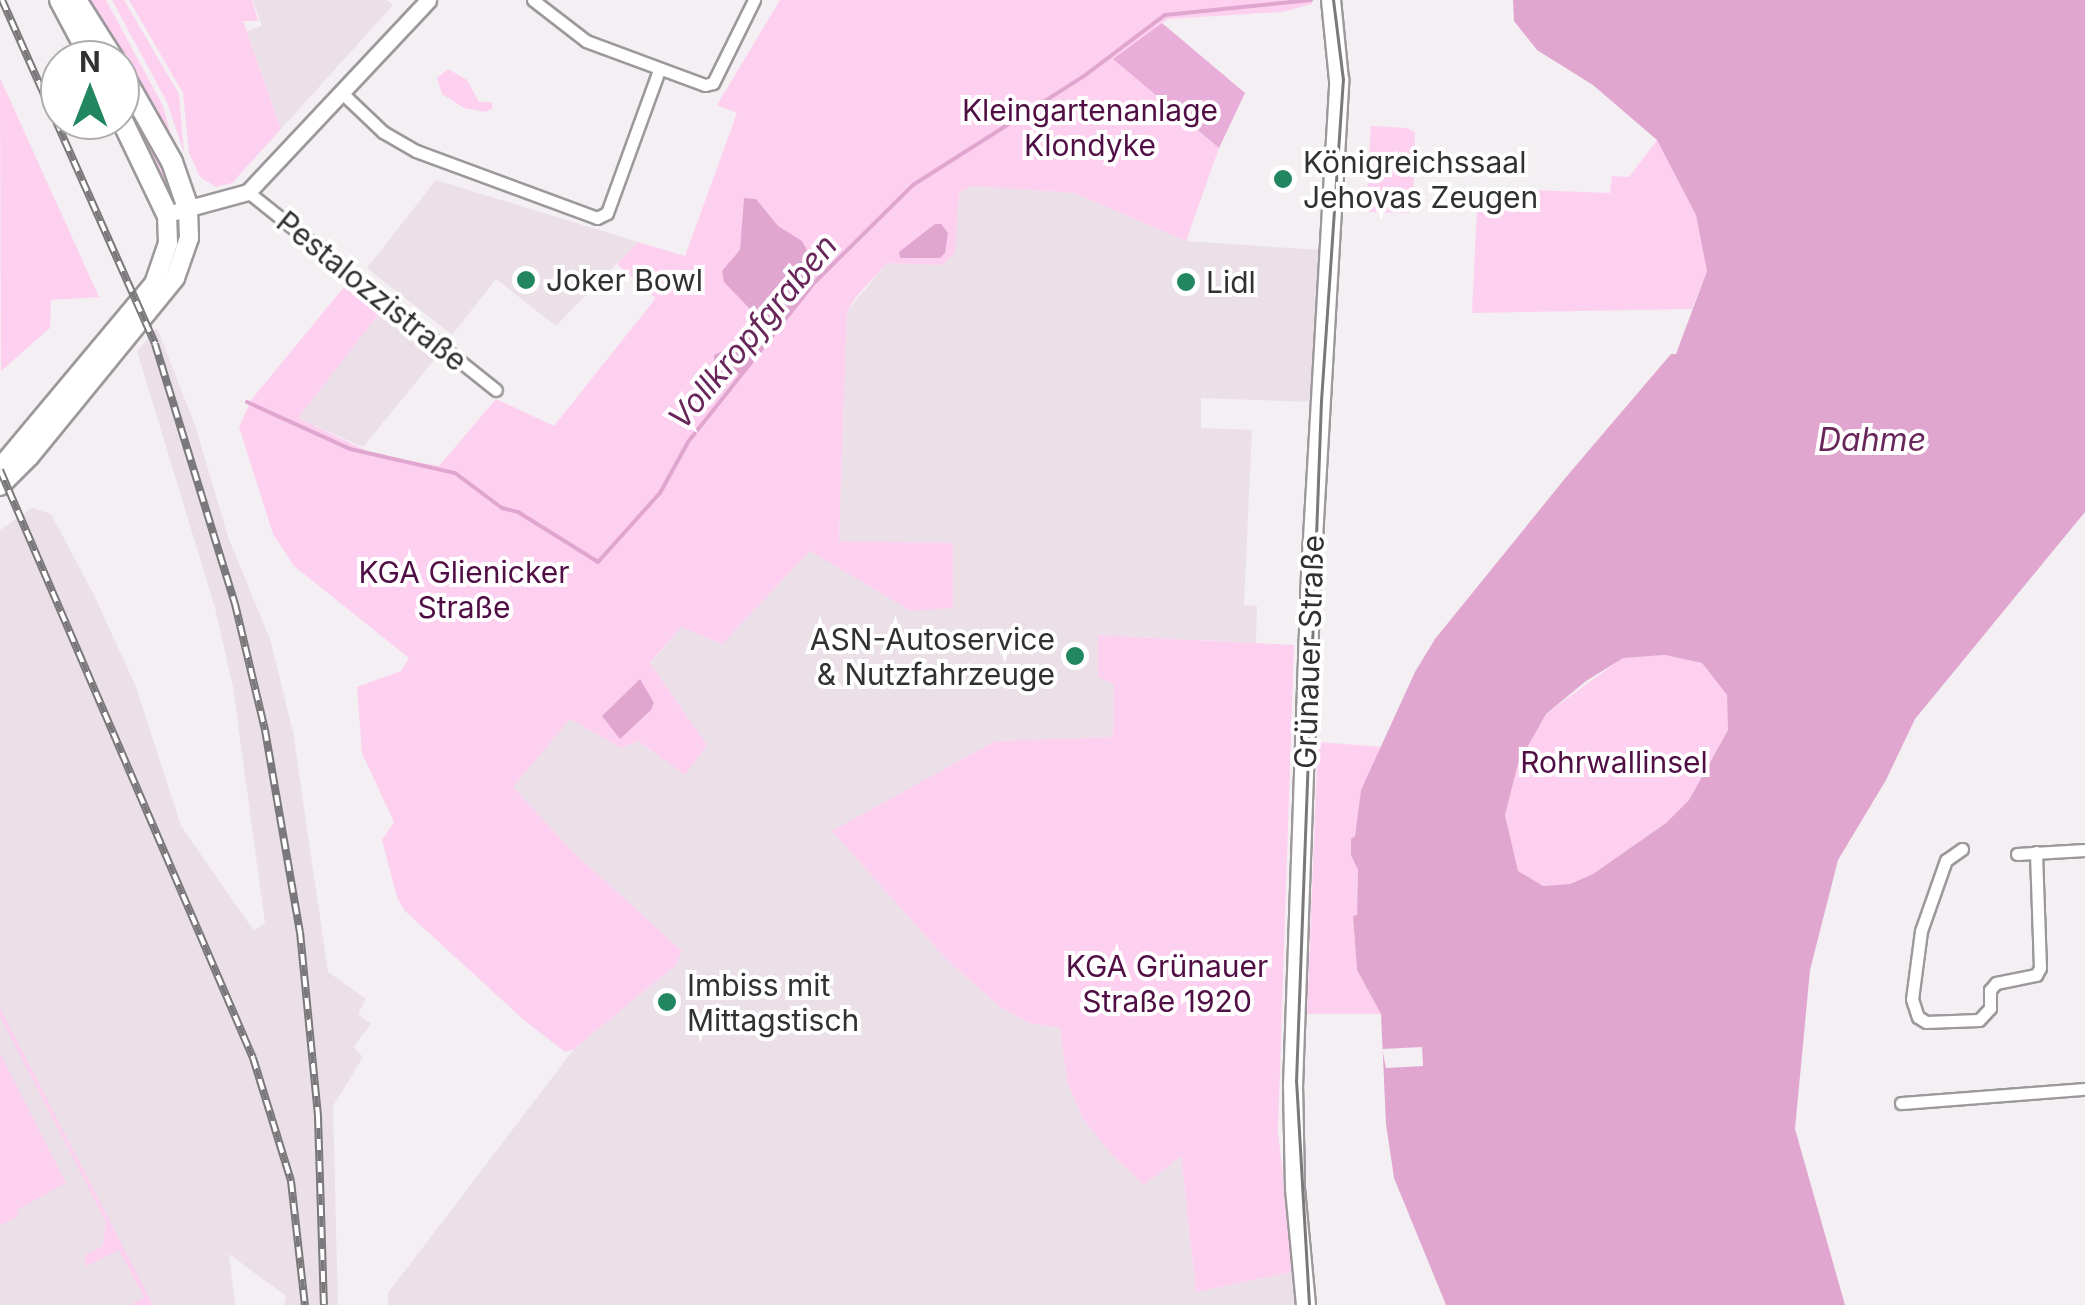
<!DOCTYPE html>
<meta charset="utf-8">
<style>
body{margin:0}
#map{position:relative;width:2085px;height:1305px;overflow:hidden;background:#f3eff2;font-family:Inter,sans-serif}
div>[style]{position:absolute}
.built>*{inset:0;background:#ece0e8}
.green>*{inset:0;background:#fed0f0}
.forest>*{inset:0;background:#e8add8}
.water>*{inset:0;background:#e0a6d0}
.pier>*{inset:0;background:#f3eff2}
.stream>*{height:4px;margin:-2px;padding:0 2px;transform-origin:2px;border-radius:2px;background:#e0a6d0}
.roads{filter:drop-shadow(2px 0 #9c989b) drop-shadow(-2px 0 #9c989b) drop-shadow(0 2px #9c989b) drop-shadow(0 -2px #9c989b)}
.minor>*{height:11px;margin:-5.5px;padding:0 5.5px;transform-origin:5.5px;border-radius:5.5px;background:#fff}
.tertiary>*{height:15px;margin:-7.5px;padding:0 7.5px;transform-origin:7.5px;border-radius:7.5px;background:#fff}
.secondary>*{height:18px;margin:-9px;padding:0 9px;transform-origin:9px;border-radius:9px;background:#fff}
.trunk>*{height:20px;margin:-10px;padding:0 10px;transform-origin:10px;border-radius:10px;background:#fff}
.tram>*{height:2.5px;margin:-1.25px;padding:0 1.25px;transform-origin:1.25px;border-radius:1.25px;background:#7a787a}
.rail>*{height:8px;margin-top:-4px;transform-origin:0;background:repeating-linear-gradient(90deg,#fff 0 11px,#7a787a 0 22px);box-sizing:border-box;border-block:2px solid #7a787a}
.dots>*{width:28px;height:28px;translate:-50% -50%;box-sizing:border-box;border:5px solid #fff;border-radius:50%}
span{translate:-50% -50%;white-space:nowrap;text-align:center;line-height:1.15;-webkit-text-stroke:8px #fff;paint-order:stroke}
.park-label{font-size:30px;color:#510e45}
.poi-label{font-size:30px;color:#323132}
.left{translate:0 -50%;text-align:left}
.right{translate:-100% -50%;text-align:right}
.street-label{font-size:30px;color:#323132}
.water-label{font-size:32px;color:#69265b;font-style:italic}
.north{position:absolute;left:40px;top:40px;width:100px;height:100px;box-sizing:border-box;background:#fff;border:2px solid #adadad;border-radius:50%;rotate:0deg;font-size:28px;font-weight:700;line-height:40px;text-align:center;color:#323132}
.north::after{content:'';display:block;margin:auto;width:35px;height:45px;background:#228660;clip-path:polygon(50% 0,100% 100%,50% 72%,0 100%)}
</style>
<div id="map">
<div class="built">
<div style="clip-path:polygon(253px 0,386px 0,393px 5px,281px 129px,247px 31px,262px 26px)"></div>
<div style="clip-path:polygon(436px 180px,638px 242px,556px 326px,496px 279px,452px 335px,367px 268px)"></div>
<div style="clip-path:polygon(971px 186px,1074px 193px,1186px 241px,1320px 250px,1314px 402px,1201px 398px,1201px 428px,1252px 430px,1244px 605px,1257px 606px,1256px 643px,1099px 635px,1114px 684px,1113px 737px,995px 741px,833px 832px,946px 959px,1000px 1007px,1029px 1023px,1060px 1028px,1067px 1082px,1083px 1119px,1181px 1155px,1196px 1292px,1293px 1272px,1295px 1305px,388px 1305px,388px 1293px,574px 1049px,676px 965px,682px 952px,567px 847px,512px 786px,570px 718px,621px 748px,637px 741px,685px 774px,707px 745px,650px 664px,681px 627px,722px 643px,810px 551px,837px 564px,953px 543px,839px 542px,847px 311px,887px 263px,942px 265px,959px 193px)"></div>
<div style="clip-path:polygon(379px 314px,435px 359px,363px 447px,297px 418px)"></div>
<div style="clip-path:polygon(157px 328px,196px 428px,228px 537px,270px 639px,293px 732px,328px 972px,366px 999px,358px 1014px,371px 1024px,353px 1047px,363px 1057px,333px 1106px,338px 1305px,284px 1305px,286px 1296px,229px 1254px,235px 1305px,0 1305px,0 530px,32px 508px,51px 514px,94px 595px,136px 687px,181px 826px,254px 931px,265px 923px,233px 687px,215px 608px,137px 351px)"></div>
</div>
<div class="green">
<div style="clip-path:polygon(88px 0,106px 0,163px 106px,176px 154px,137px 77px)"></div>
<div style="clip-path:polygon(112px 0,124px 0,179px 94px,184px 153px,167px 102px)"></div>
<div style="clip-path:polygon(129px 0,252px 0,258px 21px,243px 21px,281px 129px,232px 183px,216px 187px,200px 177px,189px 153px,183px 93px)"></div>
<div style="clip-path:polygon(780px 0,1312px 0,1312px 4px,1282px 12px,1168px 19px,1114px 59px,1219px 148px,1186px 241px,1074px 193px,971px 186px,959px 193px,955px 253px,942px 265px,887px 263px,856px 297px,847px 311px,839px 541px,953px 543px,953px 608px,911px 611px,810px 551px,722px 644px,681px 627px,650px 663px,707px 745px,685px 775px,638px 741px,621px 748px,570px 719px,513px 787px,571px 850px,682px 951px,676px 965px,574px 1049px,565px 1052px,524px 1020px,405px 911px,397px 897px,382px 840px,394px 822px,362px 753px,357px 687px,401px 671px,409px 658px,294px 566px,273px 534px,239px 427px,252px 399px,344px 287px,379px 314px,298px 418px,373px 454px,439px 466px,496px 399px,554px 426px,656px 298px,617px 264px,638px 242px,685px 256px,737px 113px,717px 105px)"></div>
<div style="clip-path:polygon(448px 69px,467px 80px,479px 102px,491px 102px,493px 108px,486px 112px,464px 108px,442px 94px,437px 78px)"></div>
<div style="clip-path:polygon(0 78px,99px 297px,51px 300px,50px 328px,1px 371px)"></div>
<div style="clip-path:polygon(120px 90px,176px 188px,168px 191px)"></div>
<div style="clip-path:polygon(1371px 126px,1408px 128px,1415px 133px,1413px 207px,1408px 213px,1366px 212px)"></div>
<div style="clip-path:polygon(1657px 140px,1696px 214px,1705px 249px,1707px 271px,1692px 309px,1472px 313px,1478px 188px,1610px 193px,1612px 176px,1629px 177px)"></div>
<div style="clip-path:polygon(1098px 635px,1294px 645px,1278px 1131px,1293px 1272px,1196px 1292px,1181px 1156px,1144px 1185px,1111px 1154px,1083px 1119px,1067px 1082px,1060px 1028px,1029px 1023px,1000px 1007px,946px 959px,832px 831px,995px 741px,1113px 737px,1114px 684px,1098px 677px)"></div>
<div style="clip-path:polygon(1665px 655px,1702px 663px,1727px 695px,1728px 730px,1689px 800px,1666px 823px,1593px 874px,1570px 884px,1543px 886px,1518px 872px,1505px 815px,1518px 764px,1546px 714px,1622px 658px)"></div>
<div style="clip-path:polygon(1318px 742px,1383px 747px,1361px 790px,1355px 836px,1351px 839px,1351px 855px,1358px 870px,1357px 916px,1353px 917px,1357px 970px,1381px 1014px,1307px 1014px)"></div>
<div style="clip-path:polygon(0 1008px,153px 1305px,130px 1305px,144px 1297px,119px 1250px,86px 1266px,84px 1256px,103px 1246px,106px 1222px,0 1016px)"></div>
<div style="clip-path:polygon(0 1053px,66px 1183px,17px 1210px,19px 1216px,0 1225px)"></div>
</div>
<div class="forest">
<div style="clip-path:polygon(1162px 23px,1245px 93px,1219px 148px,1113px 59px)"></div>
</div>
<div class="water">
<div style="clip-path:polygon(evenodd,1513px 0,2085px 0,2085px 512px,1915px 719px,1886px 780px,1838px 860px,1810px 970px,1795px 1129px,1845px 1305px,1446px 1305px,1394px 1178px,1386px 1124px,1381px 1014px,1357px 970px,1353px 916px,1357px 915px,1358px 870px,1351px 855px,1351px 839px,1355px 836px,1361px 790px,1415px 672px,1435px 639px,1567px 476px,1671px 354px,1676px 354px,1707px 271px,1696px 215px,1657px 140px,1593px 85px,1537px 50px,1514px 21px,1513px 0,1665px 655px,1702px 663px,1727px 695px,1728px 730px,1689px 800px,1666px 823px,1593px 874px,1570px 884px,1543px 886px,1518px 871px,1505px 815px,1518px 764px,1546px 714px,1586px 681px,1623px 658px,1665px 655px)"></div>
<div style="clip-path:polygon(744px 198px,756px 199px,778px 226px,802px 241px,813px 261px,815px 282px,744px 372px,727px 377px,714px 367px,714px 355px,740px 343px,752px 325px,749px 308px,724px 282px,722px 271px,740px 250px)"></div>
<div style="clip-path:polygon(935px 224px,941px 224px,948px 233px,945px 253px,940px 258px,900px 258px,899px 252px)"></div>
<div style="clip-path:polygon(640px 679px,654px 703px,651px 710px,620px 739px,602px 716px)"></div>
</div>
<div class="pier">
<div style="clip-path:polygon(1422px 1047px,1423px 1066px,1386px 1068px,1382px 1049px)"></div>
</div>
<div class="stream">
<div style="left:247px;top:402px;width:113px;rotate:24.5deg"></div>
<div style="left:350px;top:449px;width:108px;rotate:12.9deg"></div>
<div style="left:455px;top:473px;width:59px;rotate:36.7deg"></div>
<div style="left:502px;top:508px;width:16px;rotate:14deg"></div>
<div style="left:518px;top:512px;width:94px;rotate:32deg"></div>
<div style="left:598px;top:562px;width:93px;rotate:-48.1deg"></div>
<div style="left:660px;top:493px;width:58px;rotate:-61.2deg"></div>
<div style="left:688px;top:442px;width:204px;rotate:-51.6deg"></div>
<div style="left:815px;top:282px;width:138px;rotate:-44.7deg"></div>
<div style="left:913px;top:185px;width:203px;rotate:-32.5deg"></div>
<div style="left:1084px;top:76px;width:101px;rotate:-37deg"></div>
<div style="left:1165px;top:15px;width:147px;rotate:-5.9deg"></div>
</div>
<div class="roads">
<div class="minor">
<div style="left:533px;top:0;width:67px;rotate:37.7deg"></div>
<div style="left:586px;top:41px;width:127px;rotate:20.3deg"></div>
<div style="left:705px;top:85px;width:8px;rotate:-14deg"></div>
<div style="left:713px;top:83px;width:93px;rotate:-63.7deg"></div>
<div style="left:342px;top:93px;width:57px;rotate:43.6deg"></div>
<div style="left:383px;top:132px;width:38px;rotate:30deg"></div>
<div style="left:416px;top:151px;width:193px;rotate:20.3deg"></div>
<div style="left:597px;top:218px;width:11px;rotate:-27deg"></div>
<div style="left:607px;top:213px;width:152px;rotate:-70deg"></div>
<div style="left:248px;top:192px;width:317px;rotate:38.6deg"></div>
<div style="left:1962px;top:849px;width:19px;rotate:145deg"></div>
<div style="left:1946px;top:860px;width:75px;rotate:109.4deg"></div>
<div style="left:1921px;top:931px;width:69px;rotate:97.5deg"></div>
<div style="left:1912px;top:999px;width:19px;rotate:72deg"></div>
<div style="left:1918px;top:1017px;width:9px;rotate:32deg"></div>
<div style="left:1926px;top:1022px;width:53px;rotate:-2.2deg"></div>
<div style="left:1979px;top:1020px;width:16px;rotate:-47deg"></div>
<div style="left:1990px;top:1008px;width:18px;rotate:-90deg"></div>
<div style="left:1990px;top:990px;width:9px;rotate:-49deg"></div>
<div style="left:1996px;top:983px;width:41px;rotate:-11.3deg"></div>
<div style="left:2036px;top:975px;width:8px;rotate:-60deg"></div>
<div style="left:2040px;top:968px;width:116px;rotate:-92deg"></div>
<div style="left:2017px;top:854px;width:68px;rotate:-3.4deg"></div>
<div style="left:1901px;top:1103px;width:185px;rotate:-4.4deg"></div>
</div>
<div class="tertiary">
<div style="left:167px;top:214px;width:84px;rotate:-15.2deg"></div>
<div style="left:248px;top:192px;width:263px;rotate:-46.8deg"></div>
</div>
<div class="secondary">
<div style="left:0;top:468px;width:240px;rotate:-50.1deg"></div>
<div style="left:154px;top:284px;width:43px;rotate:-71.1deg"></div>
<div style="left:168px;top:243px;width:29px;rotate:-92deg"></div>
<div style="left:0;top:486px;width:41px;rotate:-45deg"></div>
<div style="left:29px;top:457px;width:231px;rotate:-50.8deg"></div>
<div style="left:175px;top:278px;width:42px;rotate:-70.7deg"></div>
<div style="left:189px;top:238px;width:30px;rotate:-92deg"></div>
<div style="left:1306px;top:1305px;width:118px;rotate:-95.4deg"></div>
<div style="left:1295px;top:1188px;width:101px;rotate:-91.1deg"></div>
<div style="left:1293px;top:1087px;width:514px;rotate:-87.99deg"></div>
<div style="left:1311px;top:573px;width:494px;rotate:-86.7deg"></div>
<div style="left:1339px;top:80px;width:80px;rotate:-95.7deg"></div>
</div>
<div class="trunk">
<div style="left:60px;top:0;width:68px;rotate:61.9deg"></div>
<div style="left:76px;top:0;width:71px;rotate:57.7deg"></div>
<div style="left:120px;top:70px;width:106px;rotate:60.5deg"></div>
<div style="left:172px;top:162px;width:49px;rotate:70.8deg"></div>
<div style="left:120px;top:116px;width:109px;rotate:64.4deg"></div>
</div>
</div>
<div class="tram">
<div style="left:1309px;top:1305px;width:223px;rotate:-93.3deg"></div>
<div style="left:1296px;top:1082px;width:681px;rotate:-87.9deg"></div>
<div style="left:1321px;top:401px;width:322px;rotate:-86.1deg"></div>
<div style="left:1343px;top:80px;width:81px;rotate:-97.1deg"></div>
</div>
<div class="rail">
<div style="left:2px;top:0;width:376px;rotate:66deg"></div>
<div style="left:155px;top:344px;width:272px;rotate:72.9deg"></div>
<div style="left:235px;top:604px;width:130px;rotate:76.6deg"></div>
<div style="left:265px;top:730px;width:205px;rotate:80.2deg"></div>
<div style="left:300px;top:932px;width:186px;rotate:84.4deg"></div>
<div style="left:318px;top:1117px;width:188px;rotate:88.2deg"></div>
<div style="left:0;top:470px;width:640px;rotate:66.72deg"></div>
<div style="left:253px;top:1058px;width:129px;rotate:72.8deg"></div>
<div style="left:291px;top:1181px;width:125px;rotate:83.6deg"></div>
</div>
<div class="dots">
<div style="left:1283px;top:179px;background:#228660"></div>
<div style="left:526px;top:280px;background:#228660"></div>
<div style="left:1186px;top:282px;background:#228660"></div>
<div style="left:1075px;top:656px;background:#228660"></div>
<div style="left:667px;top:1002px;background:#228660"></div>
</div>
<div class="park-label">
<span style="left:1090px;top:127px">Kleingartenanlage<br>Klondyke</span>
<span style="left:464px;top:589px">KGA Glienicker<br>Straße</span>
<span style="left:1614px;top:762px">Rohrwallinsel</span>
<span style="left:1167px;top:983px">KGA Grünauer<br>Straße 1920</span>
</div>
<div class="poi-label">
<span class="left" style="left:1303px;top:179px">Königreichssaal<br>Jehovas Zeugen</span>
<span class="left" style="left:546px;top:280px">Joker Bowl</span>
<span class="left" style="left:1206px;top:282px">Lidl</span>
<span class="right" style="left:1055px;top:656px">ASN-Autoservice<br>&amp; Nutzfahrzeuge</span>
<span class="left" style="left:687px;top:1002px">Imbiss mit<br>Mittagstisch</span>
</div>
<div class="street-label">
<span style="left:372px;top:291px;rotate:39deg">Pestalozzistraße</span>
<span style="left:1309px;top:652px;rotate:-88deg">Grünauer Straße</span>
</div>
<div class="water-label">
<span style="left:753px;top:332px;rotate:-50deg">Vollkropfgraben</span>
<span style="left:1872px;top:440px">Dahme</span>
</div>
<div class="north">N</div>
</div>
